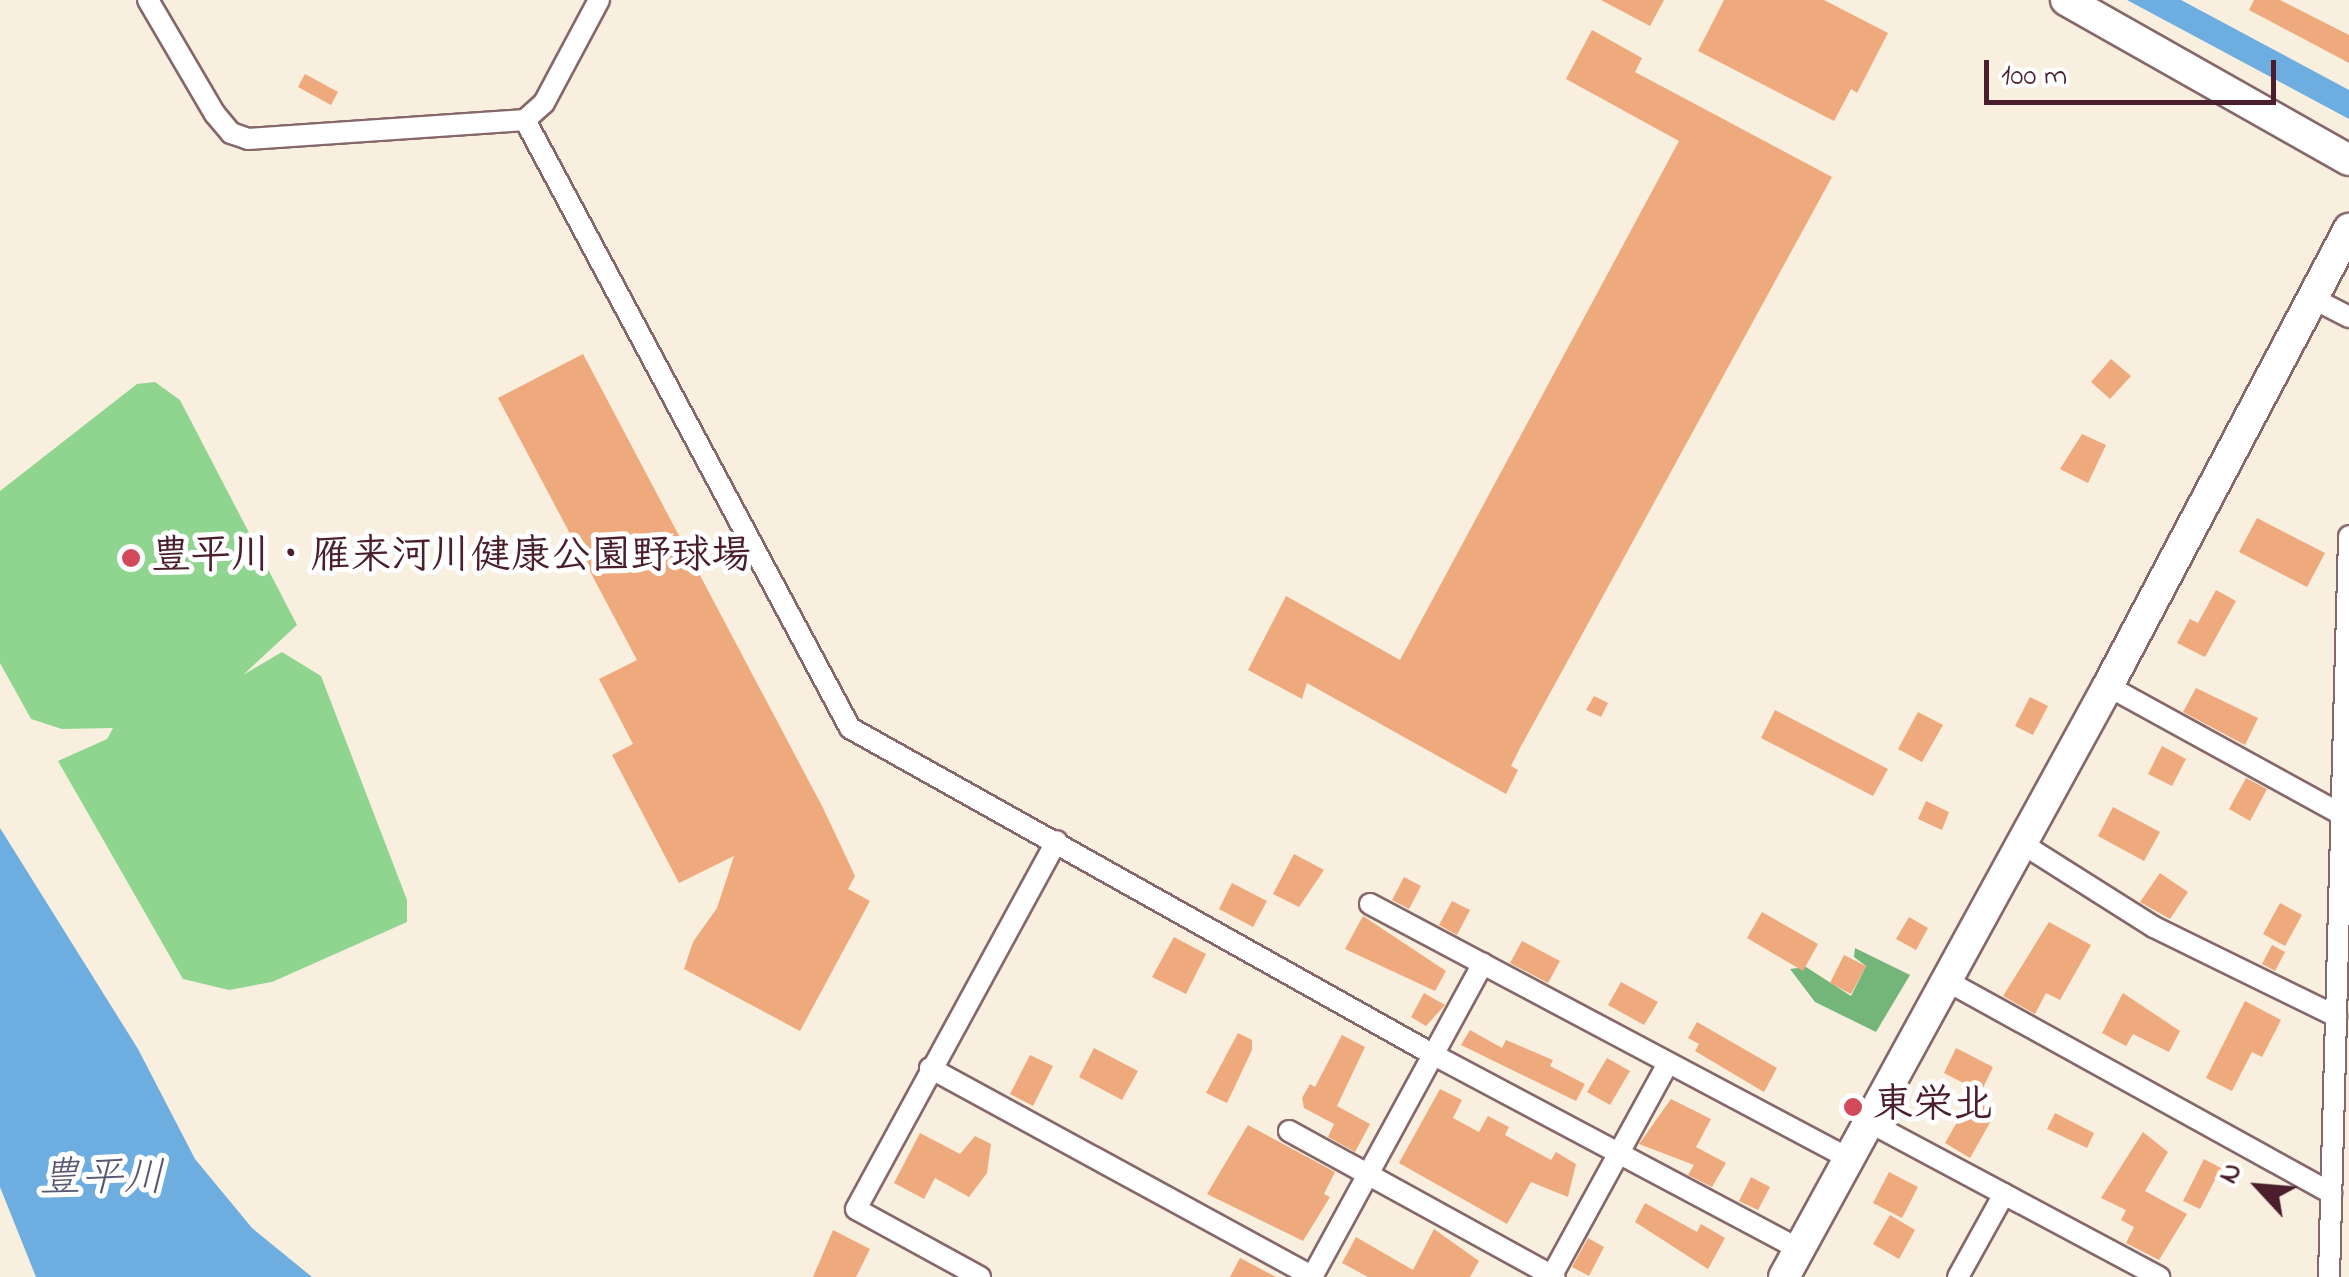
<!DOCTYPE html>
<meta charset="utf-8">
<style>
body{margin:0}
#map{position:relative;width:2349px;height:1277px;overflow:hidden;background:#f8efdf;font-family:"Indie Flower","Klee One",sans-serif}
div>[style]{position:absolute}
.green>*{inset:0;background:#90d58f}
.forest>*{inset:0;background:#74b67a}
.water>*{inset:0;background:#6dade0}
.building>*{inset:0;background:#eeaa7d}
.roads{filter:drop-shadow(2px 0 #87686a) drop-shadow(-2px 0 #87686a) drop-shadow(0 2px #87686a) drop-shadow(0 -2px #87686a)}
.street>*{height:20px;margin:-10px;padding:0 10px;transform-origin:10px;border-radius:10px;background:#fff}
.secondary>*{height:30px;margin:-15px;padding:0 15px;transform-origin:15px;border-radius:15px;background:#fff}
.dots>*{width:28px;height:28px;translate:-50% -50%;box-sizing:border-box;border:5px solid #fff;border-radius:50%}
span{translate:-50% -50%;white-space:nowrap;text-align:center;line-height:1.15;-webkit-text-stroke:10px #fff;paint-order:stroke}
.poi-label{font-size:40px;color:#4a1f2b;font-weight:700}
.left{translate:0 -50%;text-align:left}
.water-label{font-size:42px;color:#585873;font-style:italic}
.north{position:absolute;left:2209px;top:1137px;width:100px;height:100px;-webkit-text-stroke:8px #fff;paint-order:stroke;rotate:296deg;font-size:28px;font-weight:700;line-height:40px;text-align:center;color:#4a1f2b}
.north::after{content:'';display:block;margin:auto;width:35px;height:45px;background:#4a1f2b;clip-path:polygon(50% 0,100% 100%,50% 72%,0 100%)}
.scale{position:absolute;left:1984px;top:60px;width:292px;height:45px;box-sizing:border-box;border:5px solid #4a1f2b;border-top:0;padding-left:12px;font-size:30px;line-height:35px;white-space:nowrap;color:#4a1f2b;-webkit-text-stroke:8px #fff;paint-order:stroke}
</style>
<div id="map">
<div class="green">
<div style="clip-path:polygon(155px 382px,180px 400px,297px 625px,243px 675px,282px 652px,321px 676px,407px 900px,407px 922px,272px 982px,229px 990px,183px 979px,58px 761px,107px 739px,113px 728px,62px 729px,31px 719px,0 663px,0 491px,137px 384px)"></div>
</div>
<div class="forest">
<div style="clip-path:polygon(1855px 948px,1910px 975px,1876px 1032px,1815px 1002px,1790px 969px,1806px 967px,1851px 996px,1866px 966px,1854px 957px)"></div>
</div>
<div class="water">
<div style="clip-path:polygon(2127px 0,2181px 0,2349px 90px,2349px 119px)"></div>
<div style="clip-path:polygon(0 828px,138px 1049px,195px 1159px,252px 1228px,312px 1277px,36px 1277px,0 1187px)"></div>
</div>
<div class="building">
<div style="clip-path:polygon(1601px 0,1664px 0,1650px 26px)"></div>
<div style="clip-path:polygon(1724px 0,1824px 0,1888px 33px,1857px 93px,1851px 89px,1834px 121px,1698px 51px)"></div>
<div style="clip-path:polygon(2254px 0,2280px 0,2349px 35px,2349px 63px,2249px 10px)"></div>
<div style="clip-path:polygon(1592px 30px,1642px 58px,1635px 72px,1832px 177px,1520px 748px,1511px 766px,1518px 770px,1506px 794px,1307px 683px,1302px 699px,1248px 670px,1286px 596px,1400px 660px,1679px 141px,1566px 79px)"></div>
<div style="clip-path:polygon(305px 74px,338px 92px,331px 105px,298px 87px)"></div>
<div style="clip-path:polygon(583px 354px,823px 808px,855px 876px,848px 889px,870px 901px,800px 1031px,684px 969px,693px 942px,717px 908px,734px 856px,679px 883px,612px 755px,633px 744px,599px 679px,637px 660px,498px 398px)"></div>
<div style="clip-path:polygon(2111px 359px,2131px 376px,2110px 399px,2091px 382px)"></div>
<div style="clip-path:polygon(2082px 434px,2106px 445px,2088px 483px,2060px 469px)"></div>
<div style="clip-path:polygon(2257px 518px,2325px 553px,2307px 587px,2239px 552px)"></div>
<div style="clip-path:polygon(2216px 590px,2236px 601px,2205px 657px,2177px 643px,2190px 619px,2198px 623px)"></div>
<div style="clip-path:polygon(2196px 688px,2258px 718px,2245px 745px,2183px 712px)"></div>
<div style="clip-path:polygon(1594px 696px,1608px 703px,1601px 717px,1586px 710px)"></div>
<div style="clip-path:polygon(2030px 697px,2048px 706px,2033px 735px,2015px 726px)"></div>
<div style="clip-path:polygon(1775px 710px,1888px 769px,1873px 796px,1761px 738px)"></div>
<div style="clip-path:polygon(1918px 712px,1943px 725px,1922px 762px,1898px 749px)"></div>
<div style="clip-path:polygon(2162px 746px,2186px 759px,2172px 786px,2148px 774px)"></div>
<div style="clip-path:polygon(2246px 778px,2267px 789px,2250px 821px,2229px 809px)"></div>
<div style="clip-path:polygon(1926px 801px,1949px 812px,1942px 830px,1918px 819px)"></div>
<div style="clip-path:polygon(2113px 807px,2160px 832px,2144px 861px,2098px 836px)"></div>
<div style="clip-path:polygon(1294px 854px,1324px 870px,1299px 907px,1273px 894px)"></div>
<div style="clip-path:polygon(2160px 873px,2188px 892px,2170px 919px,2140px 902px)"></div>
<div style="clip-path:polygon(1404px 877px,1421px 886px,1409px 909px,1392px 900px)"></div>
<div style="clip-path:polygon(1232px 883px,1267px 901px,1253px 927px,1219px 909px)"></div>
<div style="clip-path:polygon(1452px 901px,1470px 910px,1457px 935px,1439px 925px)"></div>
<div style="clip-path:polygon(2280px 903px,2302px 915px,2285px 946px,2263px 934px)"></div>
<div style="clip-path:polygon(1762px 912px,1818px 944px,1803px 971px,1747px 938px)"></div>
<div style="clip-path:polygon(1363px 916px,1446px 971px,1435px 991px,1345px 949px)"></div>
<div style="clip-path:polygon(1909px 917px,1928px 928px,1916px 950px,1896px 939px)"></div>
<div style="clip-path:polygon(2049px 922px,2091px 945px,2060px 1000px,2046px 993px,2035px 1014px,2003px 996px)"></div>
<div style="clip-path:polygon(1174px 937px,1206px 954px,1186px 994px,1152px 977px)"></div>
<div style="clip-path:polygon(1522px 941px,1560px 961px,1548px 983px,1510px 963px)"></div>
<div style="clip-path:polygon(2272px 945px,2285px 952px,2275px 971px,2262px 964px)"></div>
<div style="clip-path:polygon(1844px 955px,1866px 966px,1851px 994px,1830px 983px)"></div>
<div style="clip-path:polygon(1621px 982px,1658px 1002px,1644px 1025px,1608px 1005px)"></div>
<div style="clip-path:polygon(1424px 993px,1445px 1005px,1426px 1026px,1411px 1017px)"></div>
<div style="clip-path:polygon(2123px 993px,2180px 1031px,2169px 1052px,2133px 1034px,2126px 1046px,2102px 1033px)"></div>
<div style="clip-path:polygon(2245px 1001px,2281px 1020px,2262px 1057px,2252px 1052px,2232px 1091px,2206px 1078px)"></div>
<div style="clip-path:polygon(1697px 1022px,1777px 1068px,1764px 1092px,1695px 1051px,1699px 1044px,1688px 1038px)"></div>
<div style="clip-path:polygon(1470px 1030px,1502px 1048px,1506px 1040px,1553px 1060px,1550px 1066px,1585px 1084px,1576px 1101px,1461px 1045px)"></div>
<div style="clip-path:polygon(1238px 1033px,1252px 1040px,1252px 1050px,1227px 1103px,1206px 1093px)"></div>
<div style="clip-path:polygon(1342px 1035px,1365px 1047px,1337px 1106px,1370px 1124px,1355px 1152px,1328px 1137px,1334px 1124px,1304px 1108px,1302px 1098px,1310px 1084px,1315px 1087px)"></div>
<div style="clip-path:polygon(1094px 1048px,1138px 1071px,1122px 1100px,1079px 1077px)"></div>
<div style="clip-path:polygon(1956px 1048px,1993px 1067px,1981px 1092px,1944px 1073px)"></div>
<div style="clip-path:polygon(1030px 1055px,1053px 1066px,1033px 1106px,1010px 1094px)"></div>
<div style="clip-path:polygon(1607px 1058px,1630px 1071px,1610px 1105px,1587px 1092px)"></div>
<div style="clip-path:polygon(1440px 1089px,1462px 1100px,1453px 1118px,1479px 1132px,1488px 1116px,1509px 1127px,1505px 1135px,1551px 1160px,1556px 1152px,1576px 1164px,1568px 1197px,1531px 1182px,1507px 1224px,1399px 1163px)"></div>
<div style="clip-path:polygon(1971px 1098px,1988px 1108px,1984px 1115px,1992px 1119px,1970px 1158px,1945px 1143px)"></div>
<div style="clip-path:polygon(1671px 1099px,1711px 1119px,1696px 1147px,1726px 1163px,1712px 1187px,1688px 1175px,1694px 1165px,1639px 1144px)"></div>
<div style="clip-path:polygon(2055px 1113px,2094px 1133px,2087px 1148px,2047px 1129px)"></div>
<div style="clip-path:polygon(1248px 1125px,1335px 1172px,1324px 1194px,1330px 1197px,1303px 1241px,1207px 1194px)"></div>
<div style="clip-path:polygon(2143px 1132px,2168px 1152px,2145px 1191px,2187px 1214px,2159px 1260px,2126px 1243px,2134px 1227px,2121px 1220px,2126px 1210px,2101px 1198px)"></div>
<div style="clip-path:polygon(920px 1133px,960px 1154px,975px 1136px,991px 1144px,987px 1173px,969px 1197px,935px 1178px,924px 1199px,894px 1183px)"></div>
<div style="clip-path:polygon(2204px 1159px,2221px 1168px,2200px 1209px,2183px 1201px)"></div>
<div style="clip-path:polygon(1889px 1172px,1918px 1187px,1902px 1218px,1873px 1203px)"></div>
<div style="clip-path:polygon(1751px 1177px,1770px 1187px,1758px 1210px,1739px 1201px)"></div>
<div style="clip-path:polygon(1645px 1203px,1697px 1232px,1701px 1224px,1725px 1238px,1708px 1269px,1635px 1222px)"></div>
<div style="clip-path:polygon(1890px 1215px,1915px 1230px,1899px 1259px,1873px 1244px)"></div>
<div style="clip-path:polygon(1434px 1229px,1479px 1261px,1470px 1277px,1368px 1277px,1342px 1263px,1356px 1237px,1413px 1270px)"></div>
<div style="clip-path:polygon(833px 1230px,870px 1249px,856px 1277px,813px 1277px)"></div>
<div style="clip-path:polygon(1588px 1238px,1604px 1247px,1589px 1276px,1572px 1267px)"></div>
<div style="clip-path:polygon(1240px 1258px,1276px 1277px,1230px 1277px)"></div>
</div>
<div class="roads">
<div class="street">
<div style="left:148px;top:0;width:132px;rotate:59.6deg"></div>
<div style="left:215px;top:114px;width:25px;rotate:50deg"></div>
<div style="left:231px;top:133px;width:18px;rotate:19deg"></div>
<div style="left:248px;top:139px;width:278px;rotate:-3.9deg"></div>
<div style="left:525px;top:120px;width:25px;rotate:-42deg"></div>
<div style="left:544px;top:103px;width:117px;rotate:-61.9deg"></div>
<div style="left:525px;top:120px;width:689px;rotate:61.87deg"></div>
<div style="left:850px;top:728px;width:669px;rotate:29.25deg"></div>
<div style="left:1434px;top:1055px;width:413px;rotate:28deg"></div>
<div style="left:2312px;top:298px;width:42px;rotate:27.2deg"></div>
<div style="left:2108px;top:686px;width:266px;rotate:28.8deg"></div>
<div style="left:2021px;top:843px;width:157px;rotate:32.3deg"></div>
<div style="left:2154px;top:927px;width:203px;rotate:26.1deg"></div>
<div style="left:1370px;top:904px;width:544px;rotate:27.98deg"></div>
<div style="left:1947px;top:981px;width:439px;rotate:28.9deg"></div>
<div style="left:930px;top:1068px;width:437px;rotate:28.6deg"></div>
<div style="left:1869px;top:1122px;width:329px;rotate:28.1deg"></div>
<div style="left:1289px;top:1131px;width:303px;rotate:28.8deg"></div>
<div style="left:980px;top:1277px;width:141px;rotate:-151.3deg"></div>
<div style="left:856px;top:1209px;width:419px;rotate:-61.4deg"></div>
<div style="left:1312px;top:1277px;width:357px;rotate:-61.4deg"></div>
<div style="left:1551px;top:1277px;width:244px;rotate:-61.3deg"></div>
<div style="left:1958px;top:1277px;width:95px;rotate:-61deg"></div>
<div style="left:2329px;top:1277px;width:741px;rotate:-88.45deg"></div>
</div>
<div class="secondary">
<div style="left:2066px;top:0;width:325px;rotate:29.5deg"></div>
<div style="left:1784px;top:1277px;width:674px;rotate:-61.27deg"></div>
<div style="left:2108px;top:686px;width:517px;rotate:-62.19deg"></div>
</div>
</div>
<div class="dots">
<div style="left:131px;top:558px;background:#d1495b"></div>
<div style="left:1853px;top:1107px;background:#d1495b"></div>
</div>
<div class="poi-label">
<span class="left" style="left:151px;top:558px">豊平川・雁来河川健康公園野球場</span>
<span class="left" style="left:1873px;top:1107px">東栄北</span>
</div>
<div class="water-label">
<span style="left:102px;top:1180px">豊平川</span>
</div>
<div class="north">N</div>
<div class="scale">100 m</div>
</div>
